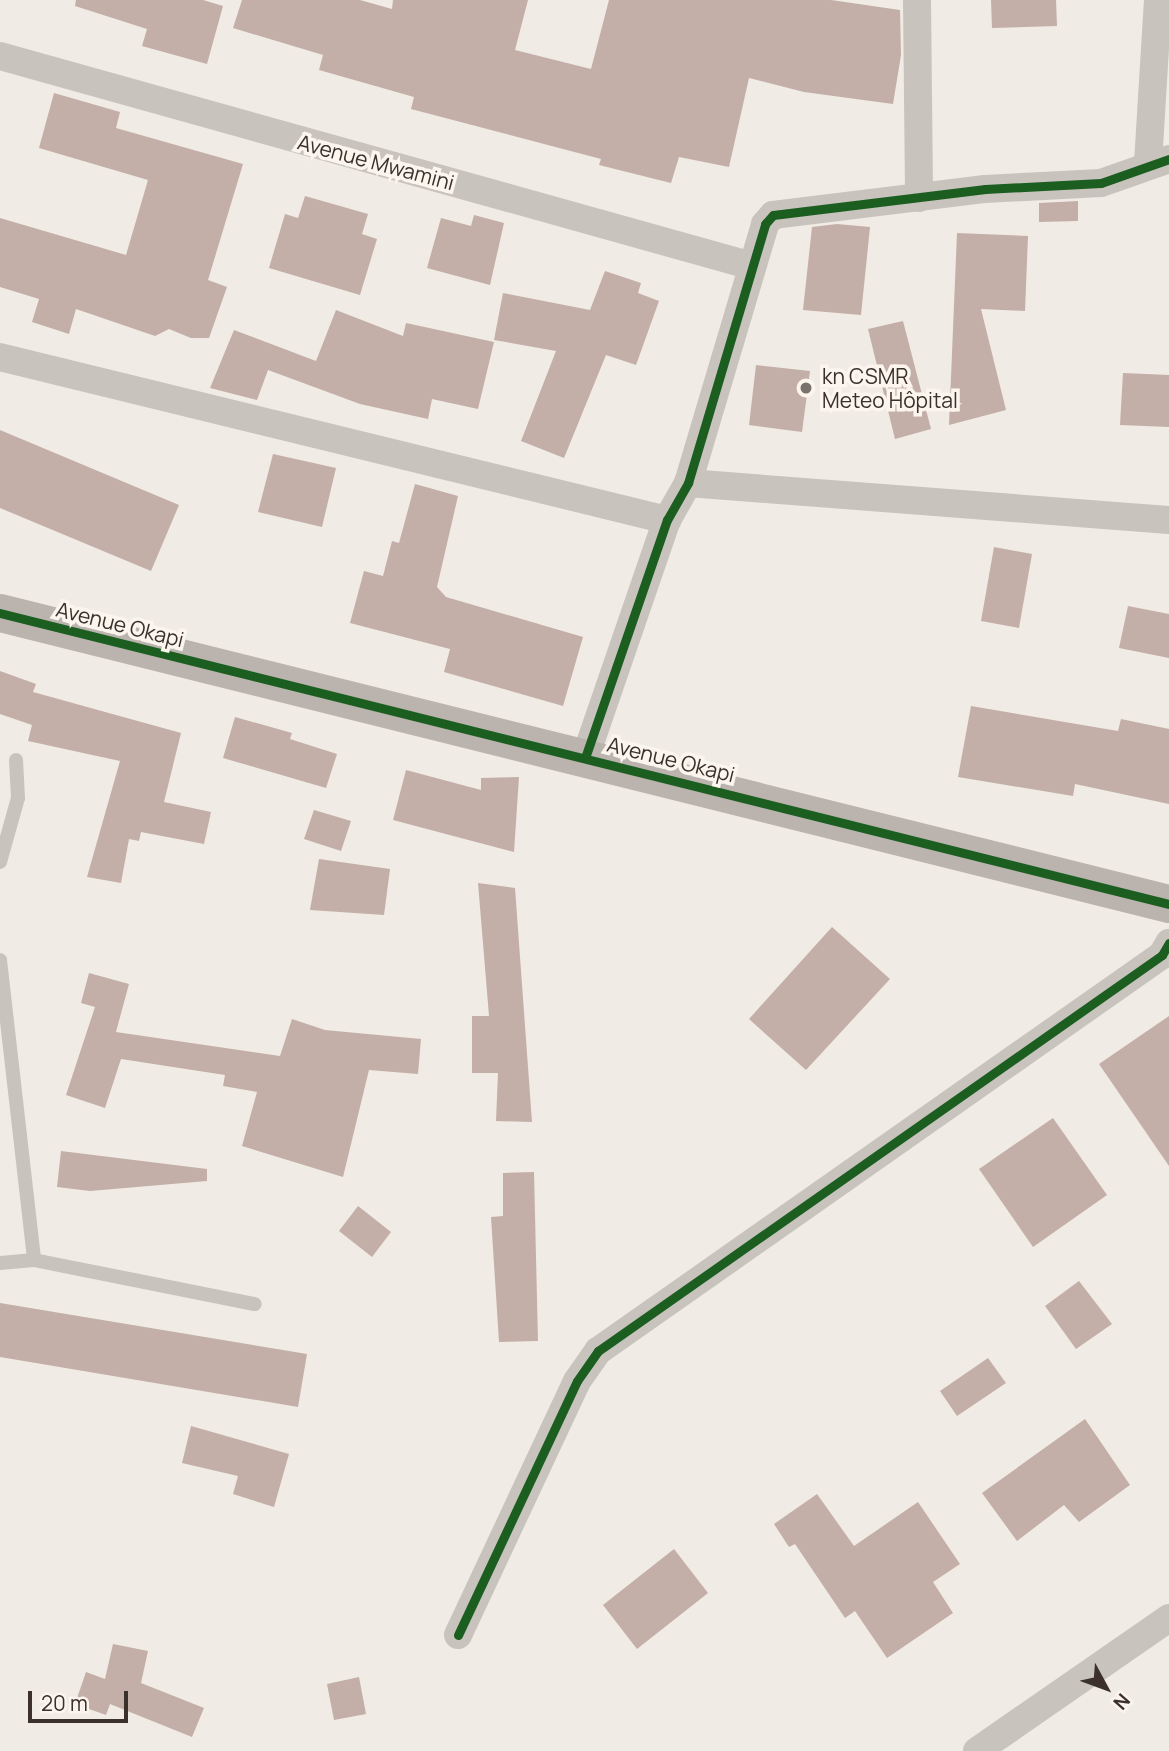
<!DOCTYPE html>
<meta charset="utf-8">
<style>
body{margin:0}
#map{position:relative;width:1169px;height:1751px;overflow:hidden;background:#f0ebe5;font-family:Manrope,sans-serif}
div>[style]{position:absolute}
.building>*{inset:0;background:#c3afa7}
.lane>*{height:14px;margin:-7px;padding:0 7px;transform-origin:7px;border-radius:7px;background:#c9c3be}
.street>*{height:28px;margin:-14px;padding:0 14px;transform-origin:14px;border-radius:14px;background:#c9c3be}
.secondary>*{height:38px;margin:-19px;padding:0 19px;transform-origin:19px;border-radius:19px;background:#bab3ae}
.cycleway>*{height:9px;margin:-4.5px;padding:0 4.5px;transform-origin:4.5px;border-radius:4.5px;background:#1b5e20}
.dots>*{width:19px;height:19px;translate:-50% -50%;box-sizing:border-box;border:4px solid #fbf5ee;border-radius:50%}
span{translate:-50% -50%;white-space:nowrap;text-align:center;line-height:1.15;-webkit-text-stroke:7px #fbf5ee;paint-order:stroke}
.street-label{font-size:21px;color:#3b302b}
.poi-label{font-size:21px;color:#3b302b}
.left{translate:0 -50%;text-align:left}
.north{position:absolute;left:1071px;top:1653px;width:70px;height:70px;-webkit-text-stroke:5px #fbf5ee;paint-order:stroke;rotate:131deg;font-size:19px;font-weight:700;line-height:28px;text-align:center;color:#3b302b}
.north::after{content:'';display:block;margin:auto;width:24px;height:32px;background:#3b302b;clip-path:polygon(50% 0,100% 100%,50% 72%,0 100%)}
.scale{position:absolute;left:28px;top:1691px;width:100px;height:32px;box-sizing:border-box;border:4px solid #3b302b;border-top:0;padding-left:9px;font-size:21px;line-height:24px;white-space:nowrap;color:#3b302b;-webkit-text-stroke:5px #fbf5ee;paint-order:stroke}
</style>
<div id="map">
<div class="building">
<div style="clip-path:polygon(76px 0,203px 0,223px 6px,207px 64px,142px 46px,147px 29px,75px 6px)"></div>
<div style="clip-path:polygon(242px 0,360px 0,392px 9px,393px 0,528px 0,515px 50px,591px 69px,609px 0,831px 0,900px 10px,901px 55px,893px 104px,804px 92px,749px 78px,729px 167px,679px 157px,671px 183px,599px 165px,601px 159px,411px 109px,414px 97px,319px 70px,323px 55px,233px 28px)"></div>
<div style="clip-path:polygon(991px 0,1056px 0,1057px 26px,992px 28px)"></div>
<div style="clip-path:polygon(54px 93px,120px 112px,116px 128px,243px 164px,208px 280px,227px 287px,209px 338px,191px 338px,169px 329px,155px 336px,76px 309px,69px 334px,32px 322px,39px 299px,0 287px,0 218px,126px 255px,148px 180px,39px 148px)"></div>
<div style="clip-path:polygon(305px 196px,368px 214px,362px 234px,377px 239px,360px 295px,269px 268px,285px 214px,298px 218px)"></div>
<div style="clip-path:polygon(1078px 201px,1078px 221px,1039px 222px,1039px 203px)"></div>
<div style="clip-path:polygon(474px 215px,504px 223px,490px 285px,427px 268px,441px 218px,471px 226px)"></div>
<div style="clip-path:polygon(837px 224px,870px 227px,861px 315px,803px 310px,812px 227px)"></div>
<div style="clip-path:polygon(957px 233px,1028px 236px,1025px 311px,981px 309px,1006px 410px,949px 425px)"></div>
<div style="clip-path:polygon(605px 271px,641px 283px,638px 293px,659px 301px,636px 365px,606px 355px,564px 458px,521px 441px,556px 351px,494px 340px,503px 293px,590px 310px)"></div>
<div style="clip-path:polygon(336px 310px,403px 336px,406px 323px,494px 342px,478px 409px,432px 399px,428px 419px,360px 404px,268px 370px,257px 400px,210px 388px,234px 330px,316px 361px)"></div>
<div style="clip-path:polygon(903px 321px,931px 429px,895px 439px,868px 329px)"></div>
<div style="clip-path:polygon(756px 365px,810px 371px,802px 432px,749px 425px)"></div>
<div style="clip-path:polygon(1123px 373px,1169px 375px,1169px 427px,1120px 425px)"></div>
<div style="clip-path:polygon(0 430px,179px 505px,151px 571px,0 508px)"></div>
<div style="clip-path:polygon(273px 454px,336px 468px,322px 527px,258px 512px)"></div>
<div style="clip-path:polygon(415px 484px,458px 496px,437px 587px,446px 597px,583px 637px,563px 706px,444px 672px,450px 649px,350px 623px,364px 571px,383px 576px,392px 541px,399px 543px)"></div>
<div style="clip-path:polygon(994px 547px,1032px 554px,1019px 628px,981px 621px)"></div>
<div style="clip-path:polygon(1128px 606px,1169px 614px,1169px 658px,1119px 648px)"></div>
<div style="clip-path:polygon(0 671px,36px 684px,33px 692px,181px 733px,164px 802px,211px 812px,204px 844px,141px 832px,139px 841px,129px 839px,121px 883px,87px 877px,120px 761px,28px 741px,32px 725px,0 714px)"></div>
<div style="clip-path:polygon(971px 706px,1118px 731px,1121px 719px,1169px 729px,1169px 804px,1075px 784px,1073px 796px,958px 777px)"></div>
<div style="clip-path:polygon(235px 717px,292px 733px,290px 739px,337px 754px,326px 788px,223px 758px)"></div>
<div style="clip-path:polygon(406px 770px,481px 790px,481px 778px,519px 777px,514px 852px,393px 820px)"></div>
<div style="clip-path:polygon(314px 810px,351px 821px,341px 851px,304px 839px)"></div>
<div style="clip-path:polygon(319px 859px,390px 869px,384px 915px,310px 910px)"></div>
<div style="clip-path:polygon(478px 883px,515px 888px,532px 1122px,496px 1121px,498px 1073px,472px 1073px,472px 1016px,489px 1016px)"></div>
<div style="clip-path:polygon(832px 927px,890px 979px,806px 1070px,749px 1019px)"></div>
<div style="clip-path:polygon(89px 973px,129px 984px,116px 1032px,280px 1056px,292px 1019px,325px 1030px,421px 1039px,418px 1074px,369px 1070px,343px 1177px,242px 1146px,257px 1092px,223px 1086px,225px 1075px,121px 1059px,105px 1108px,66px 1095px,95px 1007px,81px 1003px)"></div>
<div style="clip-path:polygon(1169px 1016px,1169px 1166px,1099px 1064px)"></div>
<div style="clip-path:polygon(1053px 1118px,1107px 1195px,1033px 1247px,979px 1169px)"></div>
<div style="clip-path:polygon(61px 1151px,207px 1169px,207px 1181px,90px 1191px,57px 1187px)"></div>
<div style="clip-path:polygon(534px 1172px,538px 1341px,499px 1342px,491px 1217px,503px 1216px,503px 1173px)"></div>
<div style="clip-path:polygon(358px 1206px,391px 1232px,372px 1257px,339px 1231px)"></div>
<div style="clip-path:polygon(1079px 1281px,1112px 1324px,1076px 1349px,1045px 1306px)"></div>
<div style="clip-path:polygon(0 1303px,307px 1354px,298px 1407px,0 1357px)"></div>
<div style="clip-path:polygon(988px 1358px,1006px 1383px,957px 1416px,940px 1391px)"></div>
<div style="clip-path:polygon(1085px 1419px,1130px 1485px,1079px 1522px,1064px 1505px,1017px 1541px,982px 1493px)"></div>
<div style="clip-path:polygon(191px 1426px,289px 1454px,274px 1507px,233px 1494px,238px 1476px,182px 1463px)"></div>
<div style="clip-path:polygon(817px 1494px,854px 1546px,918px 1502px,960px 1564px,933px 1582px,953px 1613px,887px 1658px,855px 1611px,845px 1618px,795px 1544px,789px 1547px,774px 1524px)"></div>
<div style="clip-path:polygon(674px 1549px,708px 1593px,637px 1649px,603px 1605px)"></div>
<div style="clip-path:polygon(113px 1644px,148px 1651px,141px 1683px,204px 1708px,192px 1737px,110px 1704px,106px 1715px,75px 1704px,86px 1672px,105px 1679px)"></div>
<div style="clip-path:polygon(359px 1677px,366px 1714px,334px 1720px,327px 1684px)"></div>
</div>
<div class="lane">
<div style="left:0;top:862px;width:66px;rotate:-74.3deg"></div>
<div style="left:18px;top:798px;width:38px;rotate:-93deg"></div>
<div style="left:0;top:960px;width:302px;rotate:83.5deg"></div>
<div style="left:0;top:1263px;width:34px;rotate:-5deg"></div>
<div style="left:34px;top:1260px;width:225px;rotate:11.3deg"></div>
</div>
<div class="street">
<div style="left:917px;top:0;width:198px;rotate:89.4deg"></div>
<div style="left:0;top:56px;width:781px;rotate:15.6deg"></div>
<div style="left:1148px;top:163px;width:163px;rotate:-86.5deg"></div>
<div style="left:0;top:357px;width:687px;rotate:13.73deg"></div>
<div style="left:688px;top:483px;width:482px;rotate:4.4deg"></div>
<div style="left:586px;top:755px;width:249px;rotate:-71deg"></div>
<div style="left:667px;top:520px;width:43px;rotate:-60.4deg"></div>
<div style="left:688px;top:483px;width:270px;rotate:-73.4deg"></div>
<div style="left:765px;top:224px;width:12px;rotate:-48deg"></div>
<div style="left:773px;top:215px;width:214px;rotate:-7deg"></div>
<div style="left:985px;top:189px;width:116px;rotate:-3deg"></div>
<div style="left:1101px;top:183px;width:72px;rotate:-19.4deg"></div>
<div style="left:458px;top:1635px;width:280px;rotate:-64.9deg"></div>
<div style="left:577px;top:1381px;width:37px;rotate:-55deg"></div>
<div style="left:598px;top:1351px;width:689px;rotate:-35.07deg"></div>
<div style="left:1162px;top:955px;width:14px;rotate:-60deg"></div>
<div style="left:977px;top:1751px;width:234px;rotate:-34.7deg"></div>
</div>
<div class="secondary">
<div style="left:0;top:613px;width:1205px;rotate:13.98deg"></div>
</div>
<div class="cycleway">
<div style="left:0;top:613px;width:1205px;rotate:13.98deg"></div>
<div style="left:586px;top:755px;width:249px;rotate:-71deg"></div>
<div style="left:667px;top:520px;width:43px;rotate:-60.4deg"></div>
<div style="left:688px;top:483px;width:270px;rotate:-73.4deg"></div>
<div style="left:765px;top:224px;width:12px;rotate:-48deg"></div>
<div style="left:773px;top:215px;width:214px;rotate:-7deg"></div>
<div style="left:985px;top:189px;width:116px;rotate:-3deg"></div>
<div style="left:1101px;top:183px;width:72px;rotate:-19.4deg"></div>
<div style="left:458px;top:1635px;width:280px;rotate:-64.9deg"></div>
<div style="left:577px;top:1381px;width:37px;rotate:-55deg"></div>
<div style="left:598px;top:1351px;width:689px;rotate:-35.07deg"></div>
<div style="left:1162px;top:955px;width:14px;rotate:-60deg"></div>
</div>
<div class="dots">
<div style="left:806px;top:388px;background:#7a716c"></div>
</div>
<div class="street-label">
<span style="left:376px;top:162px;rotate:15deg">Avenue Mwamini</span>
<span style="left:120px;top:624px;rotate:14deg">Avenue Okapi</span>
<span style="left:671px;top:759px;rotate:14deg">Avenue Okapi</span>
</div>
<div class="poi-label">
<span class="left" style="left:822px;top:388px">kn CSMR<br>Meteo Hôpital</span>
</div>
<div class="north">N</div>
<div class="scale">20 m</div>
</div>
